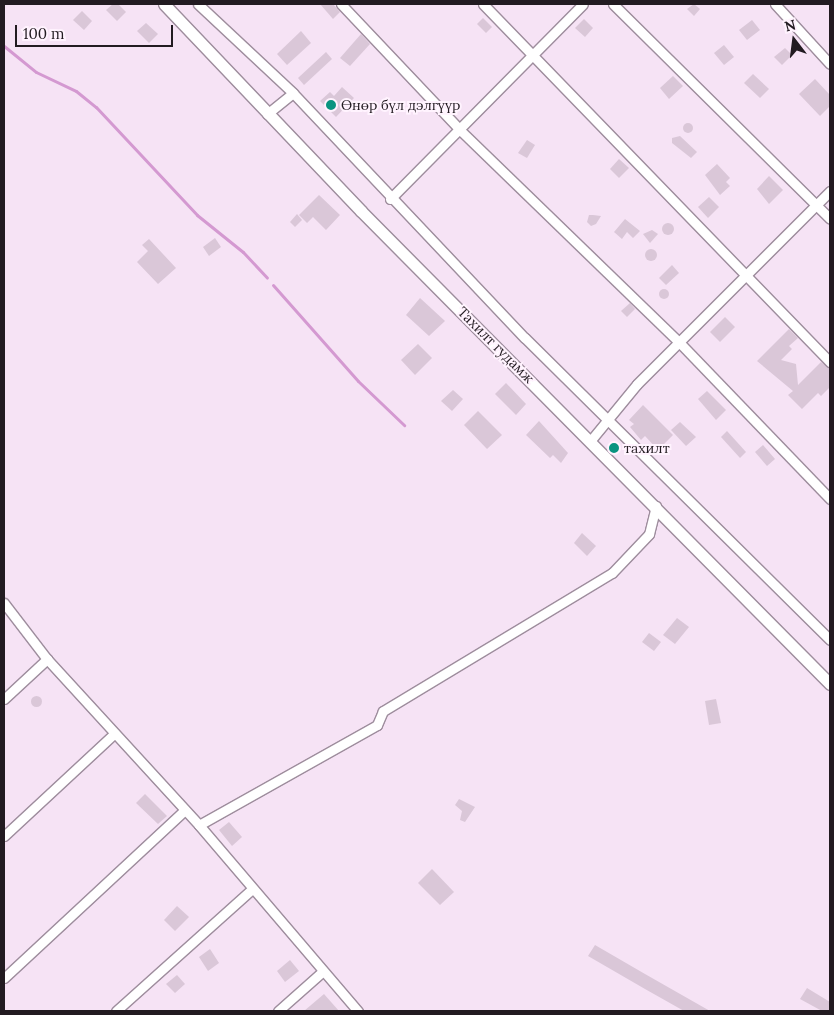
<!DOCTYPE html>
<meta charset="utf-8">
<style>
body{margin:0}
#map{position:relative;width:834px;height:1015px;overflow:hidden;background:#f6e3f5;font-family:Lora,serif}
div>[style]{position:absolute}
.stream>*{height:3px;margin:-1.5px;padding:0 1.5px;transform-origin:1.5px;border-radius:1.5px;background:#d499d1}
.building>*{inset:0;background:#dac7d8}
.round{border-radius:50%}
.roads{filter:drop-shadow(1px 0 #9e8d9d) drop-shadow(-1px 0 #9e8d9d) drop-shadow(0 1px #9e8d9d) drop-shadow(0 -1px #9e8d9d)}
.street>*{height:9px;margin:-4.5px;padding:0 4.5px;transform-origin:4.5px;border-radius:4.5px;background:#fff}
.secondary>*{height:11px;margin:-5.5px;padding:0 5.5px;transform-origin:5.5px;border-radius:5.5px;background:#fff}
.dots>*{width:14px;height:14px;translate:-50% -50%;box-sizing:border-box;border:2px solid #fff3fe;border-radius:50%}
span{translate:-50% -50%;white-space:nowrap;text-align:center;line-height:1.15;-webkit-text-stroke:4px #fff3fe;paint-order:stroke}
.poi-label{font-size:14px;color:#221b21}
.left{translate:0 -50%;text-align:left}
.street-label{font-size:14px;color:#221b21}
.frame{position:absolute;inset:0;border:5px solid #221b21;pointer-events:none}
.north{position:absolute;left:769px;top:15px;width:50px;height:50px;-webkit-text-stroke:4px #fff3fe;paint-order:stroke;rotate:345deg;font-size:14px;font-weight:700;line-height:20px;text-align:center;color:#221b21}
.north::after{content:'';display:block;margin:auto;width:18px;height:22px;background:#221b21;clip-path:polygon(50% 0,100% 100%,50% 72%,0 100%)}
.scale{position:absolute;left:15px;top:25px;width:158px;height:22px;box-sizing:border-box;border:2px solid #221b21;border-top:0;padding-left:6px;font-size:15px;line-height:18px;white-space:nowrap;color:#221b21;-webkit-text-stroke:4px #fff3fe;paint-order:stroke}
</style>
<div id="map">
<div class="stream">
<div style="left:4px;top:46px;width:41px;rotate:39.1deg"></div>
<div style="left:36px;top:72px;width:44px;rotate:25.4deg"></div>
<div style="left:76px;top:91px;width:26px;rotate:39deg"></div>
<div style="left:96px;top:107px;width:148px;rotate:46.9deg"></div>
<div style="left:197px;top:215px;width:59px;rotate:38.8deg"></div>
<div style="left:243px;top:252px;width:35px;rotate:47deg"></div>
<div style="left:273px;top:285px;width:128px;rotate:48.5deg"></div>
<div style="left:358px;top:381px;width:64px;rotate:43.7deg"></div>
</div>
<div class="building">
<div style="clip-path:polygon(113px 4px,118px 4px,126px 12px,117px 21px,106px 10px)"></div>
<div style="clip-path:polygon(320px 4px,333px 4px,340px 12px,333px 19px)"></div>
<div style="clip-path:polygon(694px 4px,700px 9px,694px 16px,687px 9px)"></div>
<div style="clip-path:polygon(82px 11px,92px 21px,84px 30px,73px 20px)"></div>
<div style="clip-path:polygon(483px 18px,492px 27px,486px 33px,477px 24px)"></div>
<div style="clip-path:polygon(584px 19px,593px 28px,585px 37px,575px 28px)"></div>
<div style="clip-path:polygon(752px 20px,760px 30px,747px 40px,739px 30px)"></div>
<div style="clip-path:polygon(146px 23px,158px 34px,149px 43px,137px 31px)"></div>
<div style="clip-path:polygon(301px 31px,311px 43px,287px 65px,277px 54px)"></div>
<div style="clip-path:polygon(361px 34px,370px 44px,350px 66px,340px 58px)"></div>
<div style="clip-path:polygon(724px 45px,734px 57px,724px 65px,714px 53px)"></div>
<div style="clip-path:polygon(785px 48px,792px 55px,782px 65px,774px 57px)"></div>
<div style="clip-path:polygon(326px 52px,332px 59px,304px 85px,298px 78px)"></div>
<div style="clip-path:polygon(753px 74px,769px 89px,760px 98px,744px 83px)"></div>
<div style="clip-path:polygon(673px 76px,683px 86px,669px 99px,660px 88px)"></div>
<div style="clip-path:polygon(815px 79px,830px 95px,830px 106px,820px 116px,799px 94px)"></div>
<div style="clip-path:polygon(342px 87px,354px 98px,336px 117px,320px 101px,330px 92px,334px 96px)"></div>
<div class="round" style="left:683px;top:123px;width:10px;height:10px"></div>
<div style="clip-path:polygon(680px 136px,697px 152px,691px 158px,672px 143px,672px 138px)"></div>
<div style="clip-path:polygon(527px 140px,535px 145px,527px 158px,518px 153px)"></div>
<div style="clip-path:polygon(619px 159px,629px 168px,619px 178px,610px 169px)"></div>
<div style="clip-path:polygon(717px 164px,730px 178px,726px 182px,730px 186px,720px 195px,705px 175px)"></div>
<div style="clip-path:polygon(769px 176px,783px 190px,769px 204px,757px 189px)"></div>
<div style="clip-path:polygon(319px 195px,340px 215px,326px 230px,313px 217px,307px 223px,299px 215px)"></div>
<div style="clip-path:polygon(709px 197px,719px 207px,708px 218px,698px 207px)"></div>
<div style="clip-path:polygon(297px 214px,302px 220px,295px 227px,290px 222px)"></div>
<div style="clip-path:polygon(589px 215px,593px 215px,601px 216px,596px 224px,591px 226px,587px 222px)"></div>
<div style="clip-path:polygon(625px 219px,640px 231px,633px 238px,627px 232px,622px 239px,614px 232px)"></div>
<div class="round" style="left:662px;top:223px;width:12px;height:12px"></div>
<div style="clip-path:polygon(652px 230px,658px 234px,650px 243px,643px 234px)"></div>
<div style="clip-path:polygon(215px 238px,221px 247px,209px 256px,203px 247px)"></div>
<div style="clip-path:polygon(149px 239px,176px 268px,158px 284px,137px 262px,148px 251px,142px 245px)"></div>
<div class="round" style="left:645px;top:249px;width:12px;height:12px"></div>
<div style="clip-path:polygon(672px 265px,679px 273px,666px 285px,659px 278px)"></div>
<div class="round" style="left:659px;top:289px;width:10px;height:10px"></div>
<div style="clip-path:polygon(420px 298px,445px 321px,429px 336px,406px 315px)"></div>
<div style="clip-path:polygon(630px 303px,635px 309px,627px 317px,621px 311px)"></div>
<div style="clip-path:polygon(725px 317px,735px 327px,720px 342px,710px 332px)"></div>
<div style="clip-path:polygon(789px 329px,798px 338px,789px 346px,792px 349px,781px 360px,796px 364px,798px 385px,821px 362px,830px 369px,830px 387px,821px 396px,818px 393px,802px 409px,788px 395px,793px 391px,757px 361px)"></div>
<div style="clip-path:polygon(418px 344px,432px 358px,415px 375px,401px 360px)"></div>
<div style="clip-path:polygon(506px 383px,526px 404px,516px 415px,495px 394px)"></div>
<div style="clip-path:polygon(453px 390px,463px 399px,452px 411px,441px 401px)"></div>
<div style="clip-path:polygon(707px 391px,726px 410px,716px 420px,698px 399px)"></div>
<div style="clip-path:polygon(643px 405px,673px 435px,658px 450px,645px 436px,641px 440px,630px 427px,634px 424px,629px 420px)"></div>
<div style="clip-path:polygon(478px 411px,502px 435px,487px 449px,464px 425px)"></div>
<div style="clip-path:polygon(539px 421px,568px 453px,561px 463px,553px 455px,550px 458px,526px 435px)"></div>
<div style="clip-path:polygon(680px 422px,696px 437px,686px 446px,671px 430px)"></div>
<div style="clip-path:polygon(727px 431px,746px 452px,740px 458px,721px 437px)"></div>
<div style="clip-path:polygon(763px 445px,775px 459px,767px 466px,755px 452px)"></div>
<div style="clip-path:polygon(582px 533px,596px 546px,587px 556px,574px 543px)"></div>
<div style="clip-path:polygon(677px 618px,689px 627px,675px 644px,663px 635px)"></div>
<div style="clip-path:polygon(649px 633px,661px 642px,654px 651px,642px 642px)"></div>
<div class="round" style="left:30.5px;top:695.5px;width:11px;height:11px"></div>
<div style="clip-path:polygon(716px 699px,721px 723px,709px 725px,705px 701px)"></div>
<div style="clip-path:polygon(145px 794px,167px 816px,158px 824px,136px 803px)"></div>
<div style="clip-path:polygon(459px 799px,475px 807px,465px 822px,460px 820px,462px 811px,455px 805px)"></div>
<div style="clip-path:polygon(229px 822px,242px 837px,232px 846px,219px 830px)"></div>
<div style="clip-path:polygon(432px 869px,454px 892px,440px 905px,418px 883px)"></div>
<div style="clip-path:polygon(177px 906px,189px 917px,175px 931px,164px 920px)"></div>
<div style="clip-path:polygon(595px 945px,645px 974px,710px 1011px,684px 1011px,645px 989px,588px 956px)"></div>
<div style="clip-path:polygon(210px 949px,219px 963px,208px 971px,199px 957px)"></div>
<div style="clip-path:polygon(290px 960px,299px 971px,285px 982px,277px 971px)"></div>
<div style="clip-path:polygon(177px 975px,185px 984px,175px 993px,166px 984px)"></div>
<div style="clip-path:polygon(807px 988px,830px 1002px,830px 1011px,822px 1011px,800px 999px)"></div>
<div style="clip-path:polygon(324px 994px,339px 1011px,304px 1011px)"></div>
</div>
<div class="roads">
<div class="street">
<div style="left:198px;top:4px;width:130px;rotate:43.1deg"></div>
<div style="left:293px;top:93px;width:337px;rotate:46.6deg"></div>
<div style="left:525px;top:338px;width:429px;rotate:44.7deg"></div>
<div style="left:341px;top:4px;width:173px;rotate:46.6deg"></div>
<div style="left:460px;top:130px;width:306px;rotate:44.1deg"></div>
<div style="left:680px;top:343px;width:216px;rotate:46.1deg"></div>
<div style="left:483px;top:4px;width:499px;rotate:45.9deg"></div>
<div style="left:613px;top:4px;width:305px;rotate:44.7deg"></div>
<div style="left:775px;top:4px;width:81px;rotate:47.5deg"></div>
<div style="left:267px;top:114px;width:33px;rotate:-39deg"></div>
<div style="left:390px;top:199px;width:274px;rotate:-45.3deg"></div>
<div style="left:591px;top:440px;width:72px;rotate:-50.6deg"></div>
<div style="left:637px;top:384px;width:273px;rotate:-45deg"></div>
<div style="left:4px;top:603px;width:71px;rotate:52.5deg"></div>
<div style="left:47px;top:659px;width:225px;rotate:47.5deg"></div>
<div style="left:199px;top:825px;width:245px;rotate:49.5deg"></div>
<div style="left:4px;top:699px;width:59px;rotate:-42.9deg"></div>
<div style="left:199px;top:825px;width:204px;rotate:-29.3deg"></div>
<div style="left:377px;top:725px;width:15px;rotate:-67deg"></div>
<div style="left:383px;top:711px;width:267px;rotate:-31.1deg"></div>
<div style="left:612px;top:573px;width:54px;rotate:-46.5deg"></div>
<div style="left:649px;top:534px;width:29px;rotate:-76deg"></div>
<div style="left:4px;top:836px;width:151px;rotate:-42.9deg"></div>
<div style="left:4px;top:978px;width:247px;rotate:-42.9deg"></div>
<div style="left:116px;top:1011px;width:183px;rotate:-41.9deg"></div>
<div style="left:278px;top:1011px;width:59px;rotate:-41.6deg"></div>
</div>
<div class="secondary">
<div style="left:164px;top:4px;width:286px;rotate:46.4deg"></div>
<div style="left:361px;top:211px;width:666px;rotate:45.24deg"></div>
</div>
</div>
<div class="dots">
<div style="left:331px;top:105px;background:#099480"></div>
<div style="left:614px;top:448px;background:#099480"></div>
</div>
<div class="poi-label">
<span class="left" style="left:341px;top:105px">Өнөр бүл дэлгүүр</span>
<span class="left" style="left:624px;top:448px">тахилт</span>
</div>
<div class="street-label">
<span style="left:496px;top:345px;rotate:45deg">Тахилт гудамж</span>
</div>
<div class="frame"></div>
<div class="north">N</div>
<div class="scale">100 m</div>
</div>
